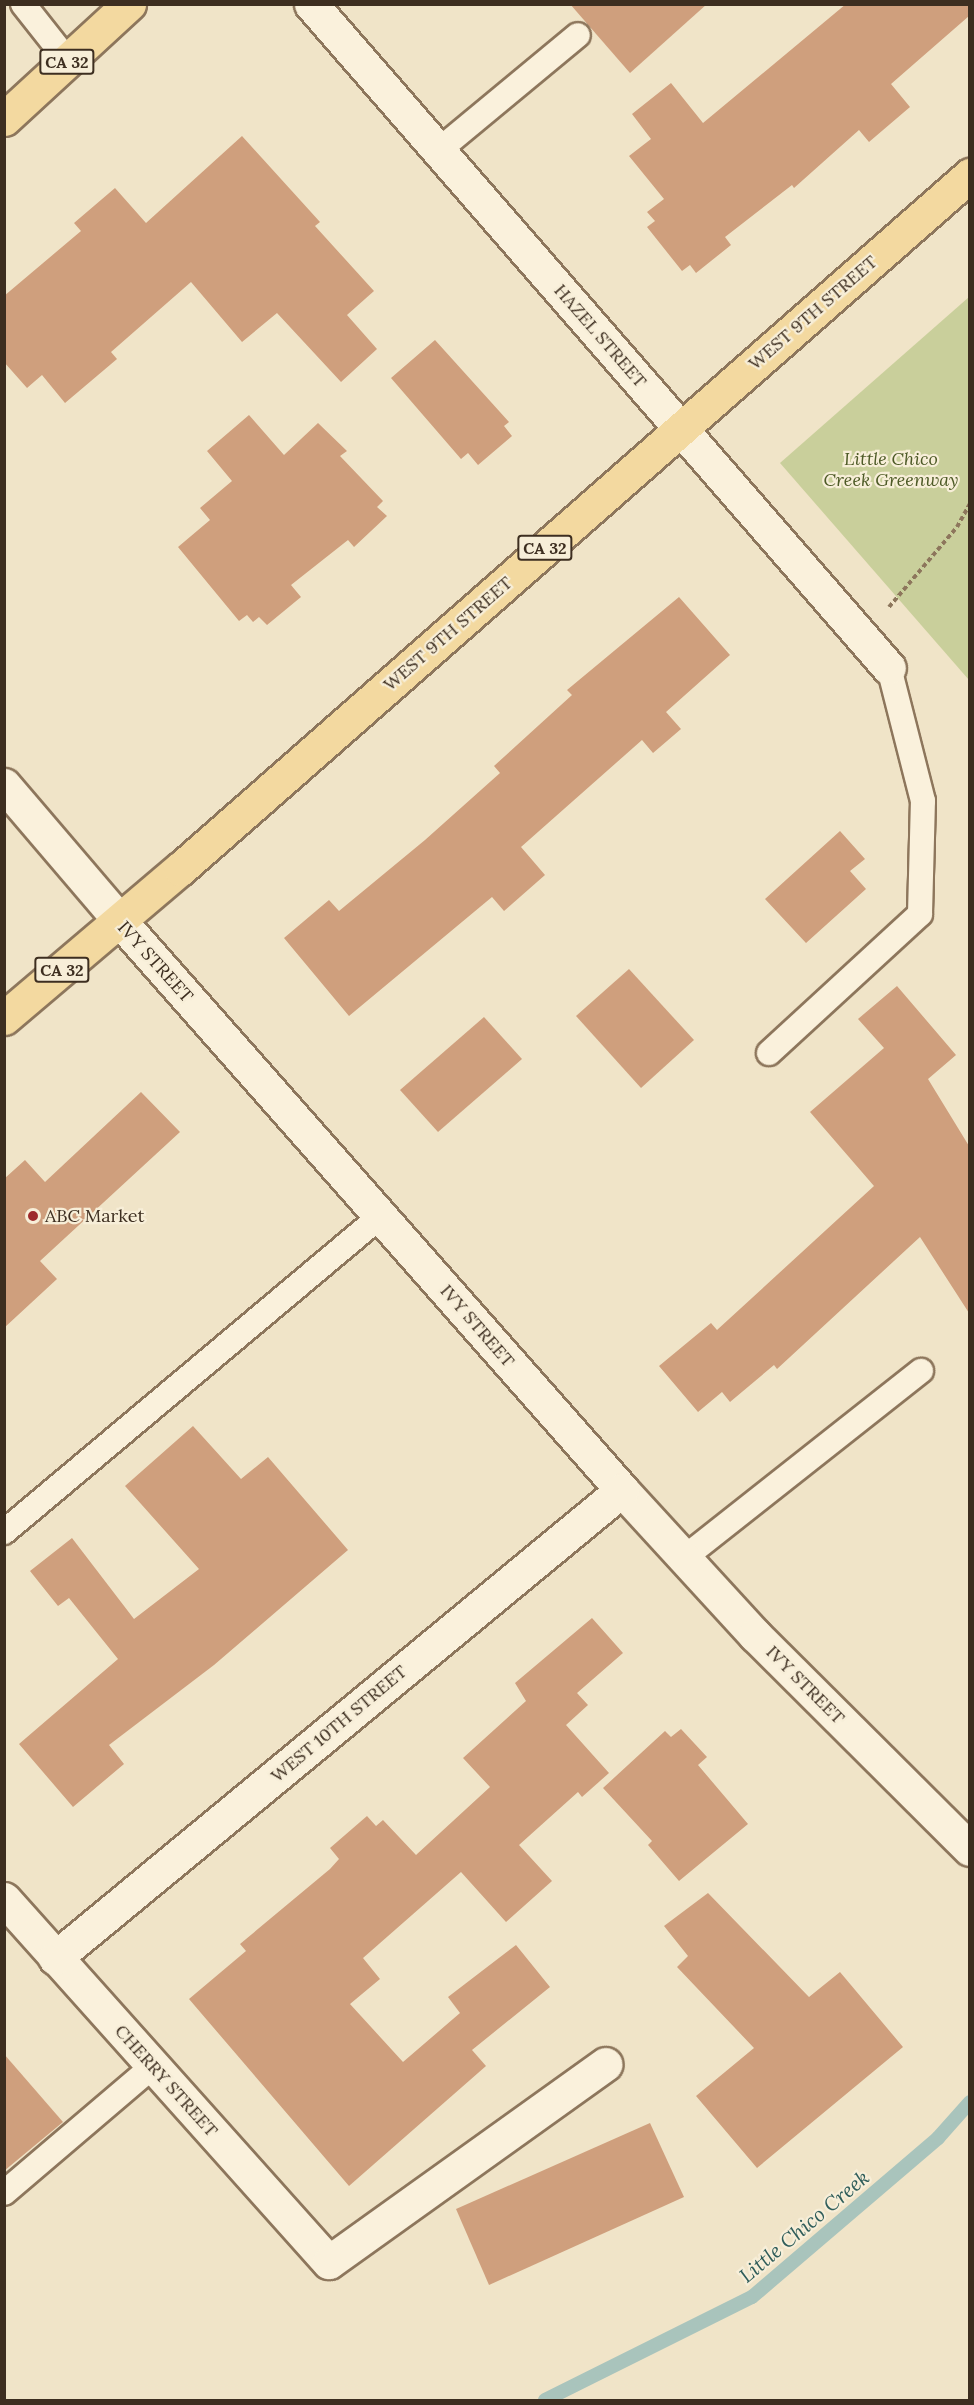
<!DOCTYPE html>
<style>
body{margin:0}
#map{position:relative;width:974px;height:2405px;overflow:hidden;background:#f0e4c8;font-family:Lora,serif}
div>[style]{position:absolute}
.green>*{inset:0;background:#c9cf9b}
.stream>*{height:14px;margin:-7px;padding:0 7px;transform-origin:7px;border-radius:7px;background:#a9c4bc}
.building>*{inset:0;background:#cf9f7d}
.path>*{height:4px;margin-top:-2px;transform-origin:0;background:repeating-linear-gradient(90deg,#8d765c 0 4.5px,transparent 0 7.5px)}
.roads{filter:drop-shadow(2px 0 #8d765c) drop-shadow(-2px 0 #8d765c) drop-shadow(0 2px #8d765c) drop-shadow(0 -2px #8d765c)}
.lane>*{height:24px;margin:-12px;padding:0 12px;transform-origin:12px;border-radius:12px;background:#faf1dc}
.street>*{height:33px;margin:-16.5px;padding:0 16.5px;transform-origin:16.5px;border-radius:16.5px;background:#faf1dc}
.primary>*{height:33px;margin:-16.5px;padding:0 16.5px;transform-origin:16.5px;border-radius:16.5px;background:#f3d9a0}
.dots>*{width:16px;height:16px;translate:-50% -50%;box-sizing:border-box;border:3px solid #f7eed8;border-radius:50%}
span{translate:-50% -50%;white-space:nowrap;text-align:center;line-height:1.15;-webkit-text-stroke:4.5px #f7eed8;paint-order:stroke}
.shield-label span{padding:2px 4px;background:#f7eed8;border:2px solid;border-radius:4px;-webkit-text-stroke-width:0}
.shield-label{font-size:16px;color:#3d2e20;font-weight:700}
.street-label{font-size:18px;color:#3d2e20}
.park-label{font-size:18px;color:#4d5a26;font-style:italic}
.poi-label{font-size:18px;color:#3d2e20}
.left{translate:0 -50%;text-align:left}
.water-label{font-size:20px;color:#2f5d5a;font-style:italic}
.frame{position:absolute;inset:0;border:6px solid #3d2e20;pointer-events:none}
</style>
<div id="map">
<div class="green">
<div style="clip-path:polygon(969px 297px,969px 680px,780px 463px)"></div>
</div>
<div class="stream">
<div style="left:545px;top:2400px;width:231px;rotate:-26.5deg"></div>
<div style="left:752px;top:2297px;width:245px;rotate:-40.5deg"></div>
<div style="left:938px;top:2138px;width:48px;rotate:-48.4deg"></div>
</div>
<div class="building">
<div style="clip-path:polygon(570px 4px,707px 4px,630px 73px)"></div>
<div style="clip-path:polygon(846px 4px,969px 4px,969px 16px,891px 84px,910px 107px,869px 142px,859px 130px,794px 188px,792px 185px,725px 237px,731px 245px,696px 273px,690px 265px,682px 271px,647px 227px,655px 221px,647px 212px,664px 199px,629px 156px,651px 139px,632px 114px,671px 83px,703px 123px)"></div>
<div style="clip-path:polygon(242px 136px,320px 222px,315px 226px,374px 291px,347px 315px,377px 349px,341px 382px,277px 313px,242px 342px,191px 282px,111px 352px,117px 359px,65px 403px,42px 375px,27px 388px,4px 362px,4px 296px,81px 231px,74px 223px,115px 188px,146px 223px)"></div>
<div style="clip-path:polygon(435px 340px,509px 422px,504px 426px,512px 436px,478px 465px,468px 453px,461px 459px,391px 378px)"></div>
<div style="clip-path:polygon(249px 415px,284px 455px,318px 423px,347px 451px,340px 456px,383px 501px,377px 507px,387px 516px,354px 547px,348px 540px,291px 585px,301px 597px,267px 625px,259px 617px,253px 622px,247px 615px,239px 621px,178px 547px,210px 520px,200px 508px,232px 481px,207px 451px)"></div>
<div style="clip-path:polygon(679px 597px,730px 655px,666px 712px,681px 729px,653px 753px,642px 740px,521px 847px,545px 875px,504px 911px,492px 897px,349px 1016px,284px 938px,329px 900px,339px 911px,425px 840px,500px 773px,494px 766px,572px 695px,567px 690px)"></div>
<div style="clip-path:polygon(840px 831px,865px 859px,850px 871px,866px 889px,806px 943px,765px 899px)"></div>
<div style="clip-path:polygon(629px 969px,694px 1040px,641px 1088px,576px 1016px)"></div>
<div style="clip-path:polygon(897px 986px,956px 1055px,928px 1079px,969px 1146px,969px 1313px,920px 1237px,777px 1369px,774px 1365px,730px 1402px,722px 1392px,698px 1412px,659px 1366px,711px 1323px,717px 1330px,874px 1186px,810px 1112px,884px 1048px,858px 1019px)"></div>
<div style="clip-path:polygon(484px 1017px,522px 1059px,438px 1132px,400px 1090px)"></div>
<div style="clip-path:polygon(141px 1092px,180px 1132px,40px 1261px,57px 1279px,4px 1328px,4px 1179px,25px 1160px,45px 1182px)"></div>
<div style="clip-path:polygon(193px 1426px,241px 1479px,268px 1457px,348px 1550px,214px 1665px,109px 1745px,124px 1764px,73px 1807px,19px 1744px,118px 1659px,69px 1598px,58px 1606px,30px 1571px,72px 1538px,134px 1619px,199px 1569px,125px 1486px)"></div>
<div style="clip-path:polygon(592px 1618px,623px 1653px,577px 1693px,588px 1705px,566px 1725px,609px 1773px,582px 1797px,578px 1792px,519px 1845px,552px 1881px,506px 1922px,461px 1872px,363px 1958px,380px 1979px,350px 2004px,403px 2062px,460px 2013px,448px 1997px,516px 1945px,550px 1987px,472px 2050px,486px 2066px,349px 2186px,189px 1999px,246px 1951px,240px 1944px,330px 1869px,339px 1859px,330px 1848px,367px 1816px,376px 1826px,383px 1820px,416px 1855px,490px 1787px,463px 1758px,526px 1701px,515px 1683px)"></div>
<div style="clip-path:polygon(681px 1729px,707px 1757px,698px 1765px,748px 1824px,679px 1881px,648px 1845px,652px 1841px,603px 1788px,665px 1731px,671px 1737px)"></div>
<div style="clip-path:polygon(708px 1893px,809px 1997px,840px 1972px,903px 2047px,757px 2168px,696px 2096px,754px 2048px,677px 1967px,688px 1956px,664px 1926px)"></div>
<div style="clip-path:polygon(4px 2054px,63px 2122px,4px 2171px)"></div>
<div style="clip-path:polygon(650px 2123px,684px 2197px,489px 2285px,456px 2209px)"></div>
</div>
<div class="path">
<div style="left:889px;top:607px;width:105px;rotate:-49.6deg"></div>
<div style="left:957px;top:527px;width:26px;rotate:-61deg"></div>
</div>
<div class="roads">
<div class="lane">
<div style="left:23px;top:4px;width:73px;rotate:51.7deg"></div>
<div style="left:439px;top:150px;width:180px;rotate:-39.6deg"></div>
<div style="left:769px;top:1053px;width:205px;rotate:-42.6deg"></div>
<div style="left:920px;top:914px;width:113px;rotate:-88.5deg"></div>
<div style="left:923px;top:801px;width:137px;rotate:-104.3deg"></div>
<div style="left:4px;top:1532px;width:491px;rotate:-40deg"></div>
<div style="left:684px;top:1558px;width:302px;rotate:-38.3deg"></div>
<div style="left:4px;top:2193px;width:196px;rotate:-40.4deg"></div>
</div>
<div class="street">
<div style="left:311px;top:4px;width:880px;rotate:48.96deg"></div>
<div style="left:4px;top:785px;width:179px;rotate:49.5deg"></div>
<div style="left:120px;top:921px;width:759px;rotate:48.58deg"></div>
<div style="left:622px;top:1490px;width:197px;rotate:47.5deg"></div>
<div style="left:755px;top:1635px;width:303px;rotate:44.9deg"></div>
<div style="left:4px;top:1899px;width:487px;rotate:48.2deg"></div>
<div style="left:329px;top:2262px;width:340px;rotate:-35.6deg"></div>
<div style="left:55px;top:1958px;width:735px;rotate:-39.54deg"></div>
</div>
<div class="primary">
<div style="left:4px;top:119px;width:170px;rotate:-42.6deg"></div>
<div style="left:4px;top:1018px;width:231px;rotate:-40.3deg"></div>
<div style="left:180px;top:869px;width:1052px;rotate:-41.3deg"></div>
</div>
</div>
<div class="dots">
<div style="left:33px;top:1216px;background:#9e2a2b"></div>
</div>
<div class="shield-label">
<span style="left:67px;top:62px">CA 32</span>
<span style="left:545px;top:548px">CA 32</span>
<span style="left:62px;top:970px">CA 32</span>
</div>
<div class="street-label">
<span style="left:813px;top:313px;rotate:-41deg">WEST 9TH STREET</span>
<span style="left:600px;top:336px;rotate:49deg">HAZEL STREET</span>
<span style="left:448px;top:634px;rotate:-41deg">WEST 9TH STREET</span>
<span style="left:155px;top:962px;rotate:48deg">IVY STREET</span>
<span style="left:477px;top:1326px;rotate:49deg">IVY STREET</span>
<span style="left:805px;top:1685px;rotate:45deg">IVY STREET</span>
<span style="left:339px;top:1724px;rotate:-40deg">WEST 10TH STREET</span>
<span style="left:166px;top:2081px;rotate:48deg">CHERRY STREET</span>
</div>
<div class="park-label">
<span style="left:891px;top:470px">Little Chico<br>Creek Greenway</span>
</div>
<div class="poi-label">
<span class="left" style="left:45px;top:1216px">ABC Market</span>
</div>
<div class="water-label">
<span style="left:804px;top:2226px;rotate:-40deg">Little Chico Creek</span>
</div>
<div class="frame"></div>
</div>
